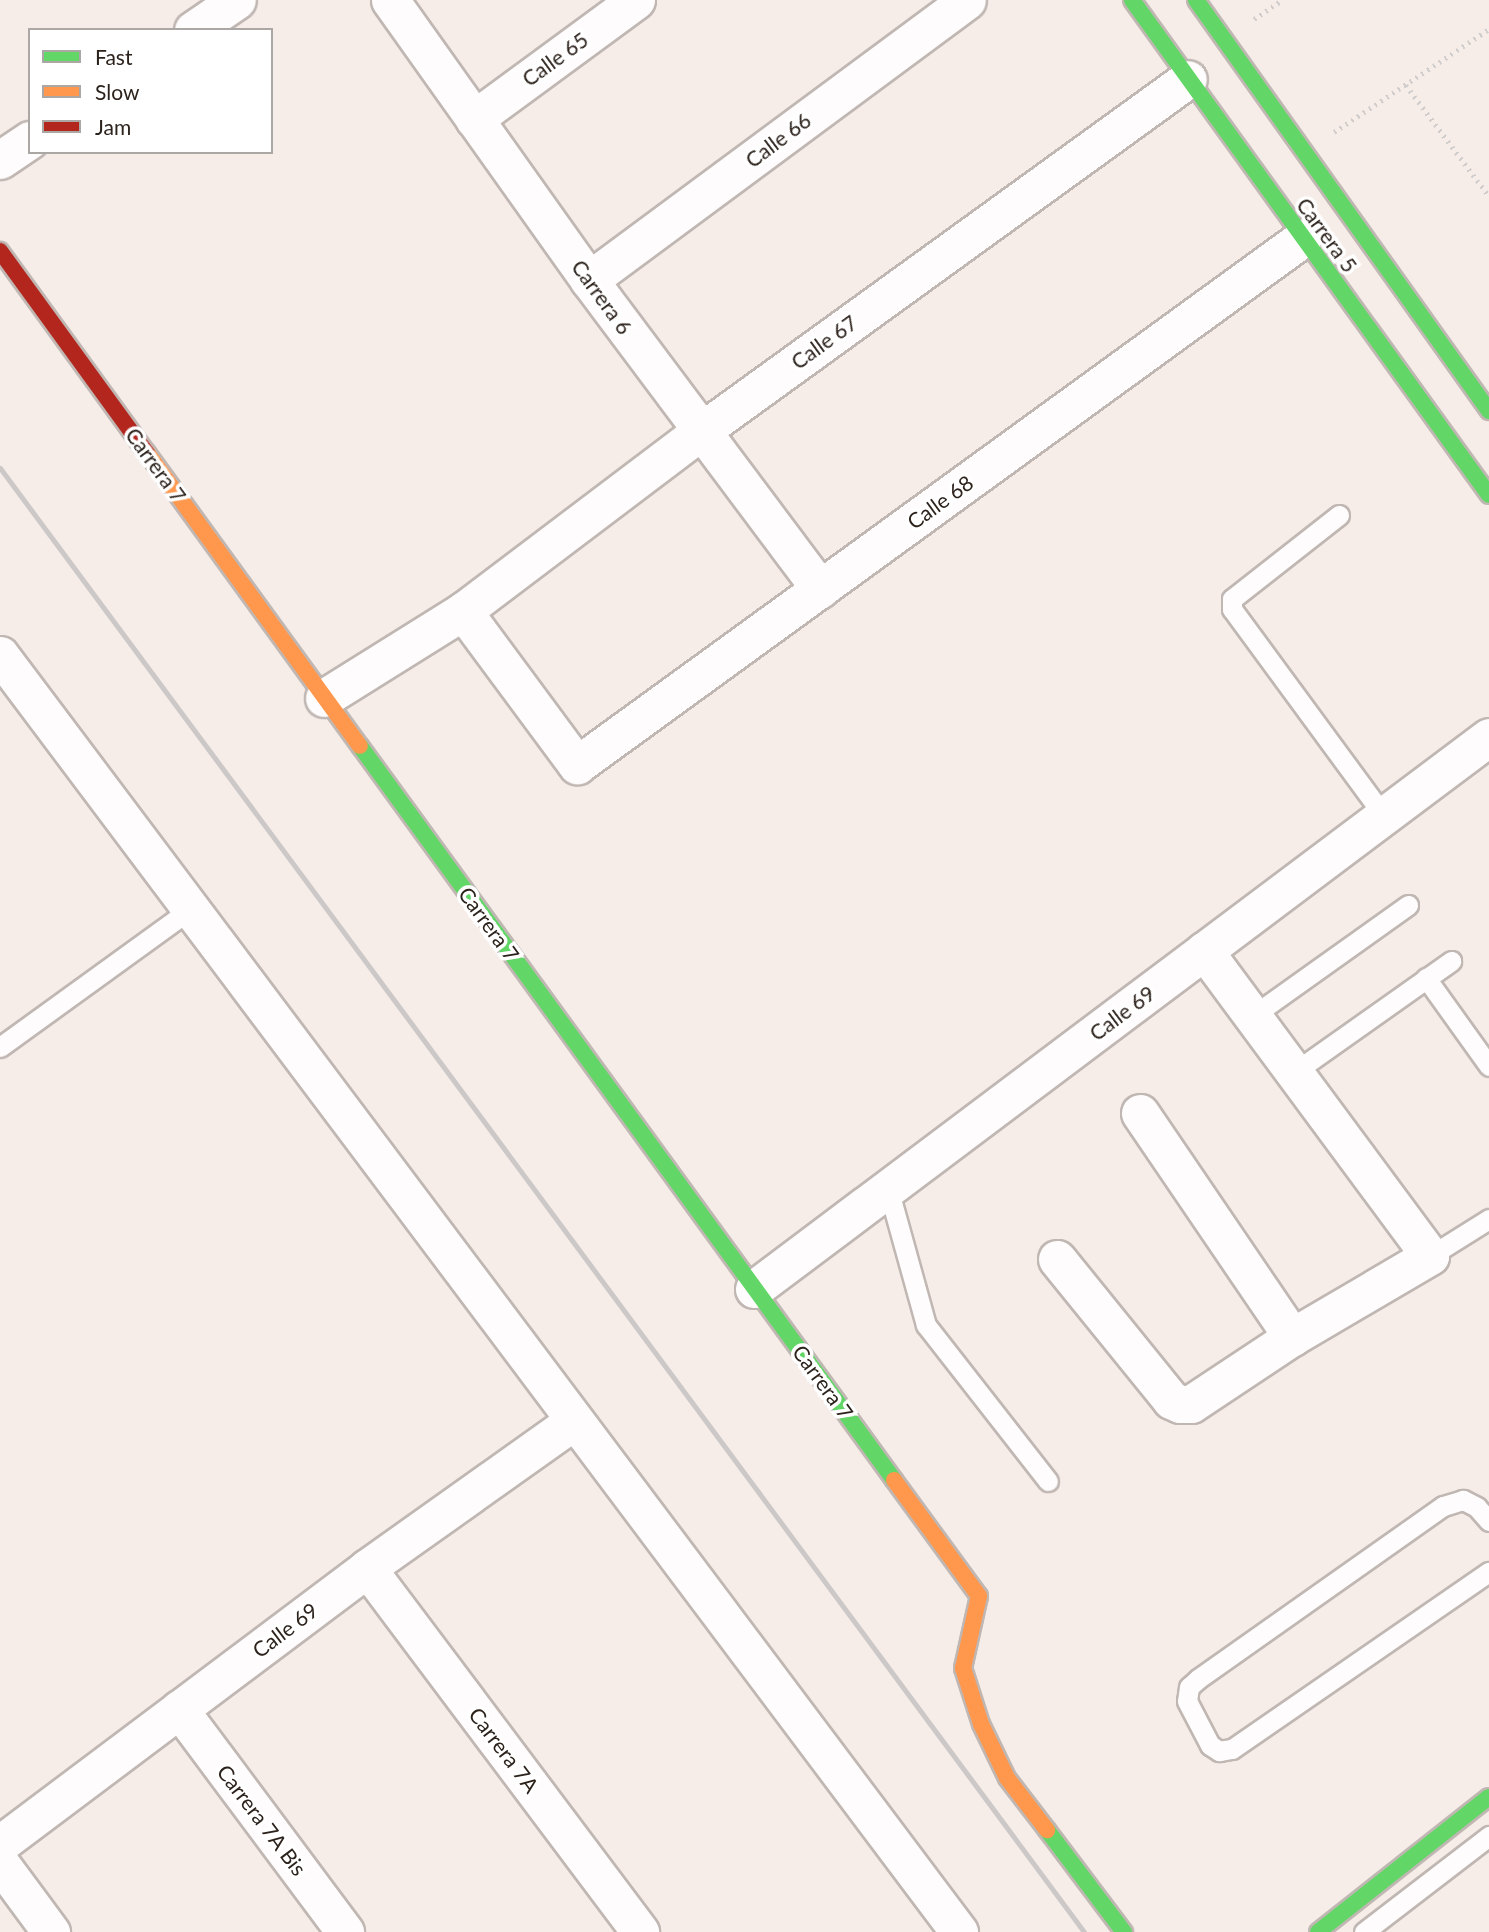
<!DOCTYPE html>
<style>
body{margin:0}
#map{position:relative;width:1489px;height:1932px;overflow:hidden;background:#f6ede9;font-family:Lato,sans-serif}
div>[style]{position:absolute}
.path>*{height:4.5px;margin-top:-2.25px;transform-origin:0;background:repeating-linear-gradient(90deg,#d0cdcc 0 2px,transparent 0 7px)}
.roads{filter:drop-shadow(2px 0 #c0b7b3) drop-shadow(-2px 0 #c0b7b3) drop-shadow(0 2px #c0b7b3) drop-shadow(0 -2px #c0b7b3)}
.lane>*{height:19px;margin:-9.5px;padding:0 9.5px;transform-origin:9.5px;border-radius:9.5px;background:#fefcfc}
.street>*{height:37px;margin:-18.5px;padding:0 18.5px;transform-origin:18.5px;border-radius:18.5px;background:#fefcfc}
.fast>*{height:16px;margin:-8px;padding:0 8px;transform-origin:8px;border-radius:8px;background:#63d668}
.slow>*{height:16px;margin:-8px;padding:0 8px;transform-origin:8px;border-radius:8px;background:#ff974d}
.jam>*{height:16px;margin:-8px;padding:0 8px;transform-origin:8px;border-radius:8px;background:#b3261e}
.rail>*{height:5px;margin:-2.5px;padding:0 2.5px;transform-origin:2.5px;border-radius:2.5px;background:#cbc8c7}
span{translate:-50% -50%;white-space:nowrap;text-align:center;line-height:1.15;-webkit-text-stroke:7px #fff;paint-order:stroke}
.street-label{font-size:21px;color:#2c221c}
.legend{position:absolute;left:28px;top:28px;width:245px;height:126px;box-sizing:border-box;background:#fff;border:2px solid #aba7a4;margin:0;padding:9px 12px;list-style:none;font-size:21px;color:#2c221c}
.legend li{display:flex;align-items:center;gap:14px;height:35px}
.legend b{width:35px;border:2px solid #aba7a4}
</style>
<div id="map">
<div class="path">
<div style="left:1254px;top:19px;width:34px;rotate:-34deg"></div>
<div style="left:1406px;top:85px;width:139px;rotate:53.2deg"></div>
<div style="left:1334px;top:132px;width:186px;rotate:-33.6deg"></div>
</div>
<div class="roads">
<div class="lane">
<div style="left:1339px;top:515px;width:136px;rotate:141.9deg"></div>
<div style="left:1232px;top:599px;width:10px;rotate:90deg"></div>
<div style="left:1232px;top:609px;width:257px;rotate:53.7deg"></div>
<div style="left:1426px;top:978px;width:108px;rotate:54.4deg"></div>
<div style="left:1251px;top:1017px;width:193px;rotate:-35.5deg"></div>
<div style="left:0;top:1047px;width:233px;rotate:-35.9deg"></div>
<div style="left:1293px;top:1073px;width:194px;rotate:-35.3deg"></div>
<div style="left:888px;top:1188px;width:142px;rotate:74.5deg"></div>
<div style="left:926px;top:1325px;width:198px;rotate:52deg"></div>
<div style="left:1430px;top:1256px;width:70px;rotate:-32.1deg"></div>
<div style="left:1489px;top:1521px;width:18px;rotate:-131deg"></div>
<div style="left:1477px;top:1507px;width:16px;rotate:-153deg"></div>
<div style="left:1463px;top:1500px;width:21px;rotate:163deg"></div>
<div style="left:1443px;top:1506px;width:300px;rotate:144.8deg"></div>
<div style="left:1198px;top:1679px;width:12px;rotate:138deg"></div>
<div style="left:1189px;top:1687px;width:14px;rotate:98deg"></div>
<div style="left:1187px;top:1701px;width:50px;rotate:62.4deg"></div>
<div style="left:1210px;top:1745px;width:11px;rotate:34deg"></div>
<div style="left:1219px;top:1751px;width:13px;rotate:-9deg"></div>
<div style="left:1232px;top:1749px;width:312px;rotate:-34.6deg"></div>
<div style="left:1364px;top:1932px;width:158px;rotate:-37.5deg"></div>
</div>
<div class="street">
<div style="left:390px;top:0;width:344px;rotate:54.6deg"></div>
<div style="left:589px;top:280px;width:386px;rotate:53.2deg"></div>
<div style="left:193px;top:30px;width:53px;rotate:-34.3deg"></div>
<div style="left:474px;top:119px;width:201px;rotate:-36.3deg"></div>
<div style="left:0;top:160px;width:36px;rotate:-34deg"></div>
<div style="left:589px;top:280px;width:470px;rotate:-36.5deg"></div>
<div style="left:463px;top:611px;width:192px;rotate:53.5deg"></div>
<div style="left:577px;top:765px;width:897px;rotate:-35.98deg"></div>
<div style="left:0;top:655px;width:1597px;rotate:53.09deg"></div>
<div style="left:324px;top:698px;width:164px;rotate:-32deg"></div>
<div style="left:463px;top:611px;width:297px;rotate:-37.1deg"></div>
<div style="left:700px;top:432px;width:602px;rotate:-35.88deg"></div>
<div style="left:1140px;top:1113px;width:271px;rotate:55.8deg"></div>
<div style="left:1057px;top:1259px;width:181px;rotate:51deg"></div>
<div style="left:1171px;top:1400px;width:10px;rotate:24deg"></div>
<div style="left:1180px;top:1404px;width:11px"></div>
<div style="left:1191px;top:1404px;width:121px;rotate:-33.6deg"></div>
<div style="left:1292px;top:1337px;width:160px;rotate:-30.4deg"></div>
<div style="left:1430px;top:1256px;width:380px;rotate:-126.5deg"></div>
<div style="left:754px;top:1289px;width:919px;rotate:-36.91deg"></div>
<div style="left:367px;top:1568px;width:455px;rotate:53.1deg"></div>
<div style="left:179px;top:1709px;width:278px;rotate:53.3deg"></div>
<div style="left:0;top:1844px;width:459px;rotate:-36.9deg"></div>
<div style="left:367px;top:1568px;width:254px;rotate:-35.4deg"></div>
<div style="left:0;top:1863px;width:86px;rotate:53.5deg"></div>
</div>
<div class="fast">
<div style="left:1132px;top:0;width:610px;rotate:54.2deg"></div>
<div style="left:1196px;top:0;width:505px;rotate:54.52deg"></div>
<div style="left:360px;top:746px;width:908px;rotate:53.96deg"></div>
<div style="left:1047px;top:1830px;width:128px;rotate:53deg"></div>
<div style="left:1318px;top:1932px;width:218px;rotate:-38.3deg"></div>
</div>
<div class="slow">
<div style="left:147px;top:453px;width:362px;rotate:54deg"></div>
<div style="left:894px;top:1480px;width:144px;rotate:53.8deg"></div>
<div style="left:979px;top:1596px;width:74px;rotate:102.5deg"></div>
<div style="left:963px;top:1668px;width:59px;rotate:72.2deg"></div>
<div style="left:981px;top:1724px;width:60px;rotate:64.3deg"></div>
<div style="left:1007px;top:1778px;width:66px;rotate:52.4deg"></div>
</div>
<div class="jam">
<div style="left:0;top:251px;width:250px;rotate:54deg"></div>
</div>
</div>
<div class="rail">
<div style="left:0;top:468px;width:1822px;rotate:53.48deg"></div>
</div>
<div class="street-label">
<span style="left:555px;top:59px;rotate:-36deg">Calle 65</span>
<span style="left:778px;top:140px;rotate:-37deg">Calle 66</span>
<span style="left:1327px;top:235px;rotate:54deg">Carrera 5</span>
<span style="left:602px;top:297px;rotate:54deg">Carrera 6</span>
<span style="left:824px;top:342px;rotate:-36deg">Calle 67</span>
<span style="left:156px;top:465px;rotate:54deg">Carrera 7</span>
<span style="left:940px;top:502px;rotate:-36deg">Calle 68</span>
<span style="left:489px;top:924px;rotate:54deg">Carrera 7</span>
<span style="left:1122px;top:1013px;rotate:-37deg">Calle 69</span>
<span style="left:823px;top:1382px;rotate:54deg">Carrera 7</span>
<span style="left:285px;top:1630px;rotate:-37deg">Calle 69</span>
<span style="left:504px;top:1750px;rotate:53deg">Carrera 7A</span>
<span style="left:262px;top:1820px;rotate:53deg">Carrera 7A Bis</span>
</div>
<ul class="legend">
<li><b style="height:9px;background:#63d668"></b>Fast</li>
<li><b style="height:9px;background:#ff974d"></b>Slow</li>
<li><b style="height:9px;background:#b3261e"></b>Jam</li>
</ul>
</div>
